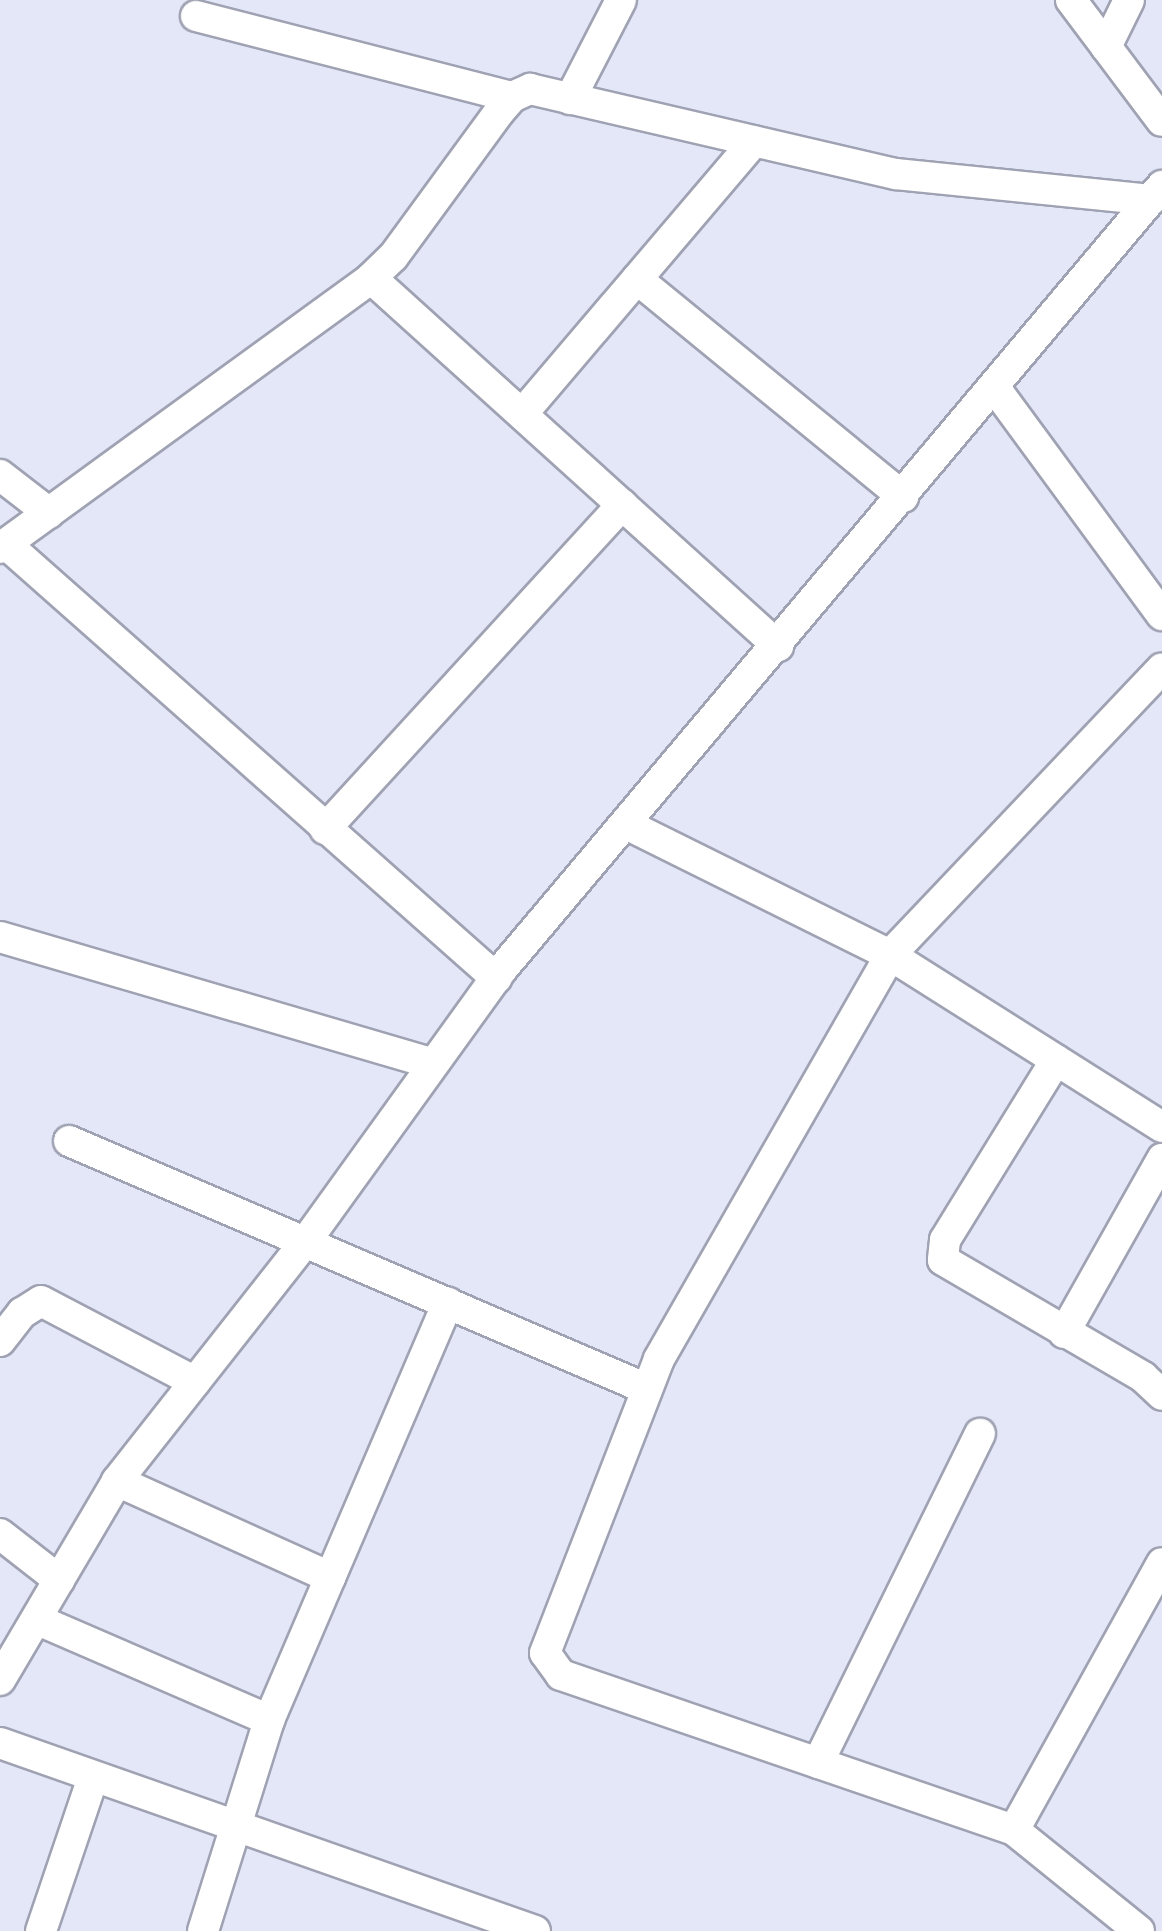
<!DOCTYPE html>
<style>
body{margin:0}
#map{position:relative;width:1162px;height:1931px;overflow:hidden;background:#e4e7f8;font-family:"Source Sans 3",sans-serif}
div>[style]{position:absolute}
.roads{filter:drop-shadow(2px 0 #9fa2b2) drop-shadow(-2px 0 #9fa2b2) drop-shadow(0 2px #9fa2b2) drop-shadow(0 -2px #9fa2b2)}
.minor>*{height:30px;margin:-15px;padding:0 15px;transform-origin:15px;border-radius:15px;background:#fff}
span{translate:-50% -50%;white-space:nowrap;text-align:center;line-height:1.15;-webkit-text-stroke:6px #e4e7f8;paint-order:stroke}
</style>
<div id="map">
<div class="roads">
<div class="minor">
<div style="left:1071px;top:0;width:151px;rotate:53.1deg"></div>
<div style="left:196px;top:16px;width:326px;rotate:14.4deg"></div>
<div style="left:1106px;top:47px;width:52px;rotate:-63.9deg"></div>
<div style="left:570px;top:99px;width:111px;rotate:-62.7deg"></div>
<div style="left:371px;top:278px;width:549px;rotate:42.12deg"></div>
<div style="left:637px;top:279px;width:344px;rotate:39.3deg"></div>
<div style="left:995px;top:388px;width:282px;rotate:53.7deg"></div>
<div style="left:522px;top:414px;width:358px;rotate:-49.6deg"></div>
<div style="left:0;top:475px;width:62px;rotate:37.8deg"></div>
<div style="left:6px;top:544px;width:655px;rotate:41.53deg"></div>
<div style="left:0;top:548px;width:459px;rotate:-36deg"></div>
<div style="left:371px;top:278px;width:30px;rotate:-44deg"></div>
<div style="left:393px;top:257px;width:181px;rotate:-53.8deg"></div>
<div style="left:500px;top:111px;width:18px;rotate:-49deg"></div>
<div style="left:512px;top:97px;width:20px;rotate:-24deg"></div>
<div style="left:530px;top:89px;width:376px;rotate:13.1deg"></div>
<div style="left:896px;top:174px;width:256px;rotate:5.8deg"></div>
<div style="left:628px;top:825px;width:292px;rotate:26.4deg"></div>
<div style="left:890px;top:955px;width:395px;rotate:-46.5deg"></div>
<div style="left:325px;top:829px;width:440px;rotate:-47.5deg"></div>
<div style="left:0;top:937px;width:451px;rotate:16.3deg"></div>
<div style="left:1056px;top:1060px;width:211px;rotate:121.7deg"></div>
<div style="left:945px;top:1240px;width:20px;rotate:96deg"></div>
<div style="left:943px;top:1260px;width:232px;rotate:30.3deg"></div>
<div style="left:1143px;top:1377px;width:26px;rotate:43deg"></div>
<div style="left:69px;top:1141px;width:629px;rotate:23.22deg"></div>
<div style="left:1064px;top:1333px;width:200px;rotate:-60.6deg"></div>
<div style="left:0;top:1341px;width:36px;rotate:-52deg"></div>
<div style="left:22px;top:1313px;width:22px;rotate:-32deg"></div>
<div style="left:41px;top:1301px;width:174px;rotate:27.7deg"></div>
<div style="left:117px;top:1481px;width:234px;rotate:24.3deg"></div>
<div style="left:0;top:1534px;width:75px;rotate:37.9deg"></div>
<div style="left:38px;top:1620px;width:252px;rotate:23.4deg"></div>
<div style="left:0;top:1680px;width:231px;rotate:-59.5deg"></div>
<div style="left:117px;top:1481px;width:305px;rotate:-51.8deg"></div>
<div style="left:306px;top:1241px;width:337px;rotate:-54.2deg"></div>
<div style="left:503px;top:968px;width:1023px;rotate:-49.88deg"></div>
<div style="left:0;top:1743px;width:567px;rotate:19.36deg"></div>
<div style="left:818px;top:1763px;width:367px;rotate:-63.8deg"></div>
<div style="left:1014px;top:1830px;width:305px;rotate:-61deg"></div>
<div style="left:41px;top:1931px;width:163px;rotate:-71.3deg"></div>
<div style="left:203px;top:1931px;width:221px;rotate:-72.6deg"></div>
<div style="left:269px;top:1720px;width:454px;rotate:-66.8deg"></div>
<div style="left:1139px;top:1931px;width:161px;rotate:-141.1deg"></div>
<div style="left:1014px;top:1830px;width:479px;rotate:-161.1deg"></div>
<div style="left:561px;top:1675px;width:27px;rotate:-126deg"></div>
<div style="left:545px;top:1653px;width:315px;rotate:-68.8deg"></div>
<div style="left:659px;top:1359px;width:465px;rotate:-60.2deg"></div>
<div style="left:890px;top:955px;width:322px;rotate:32.3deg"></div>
</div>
</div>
</div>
